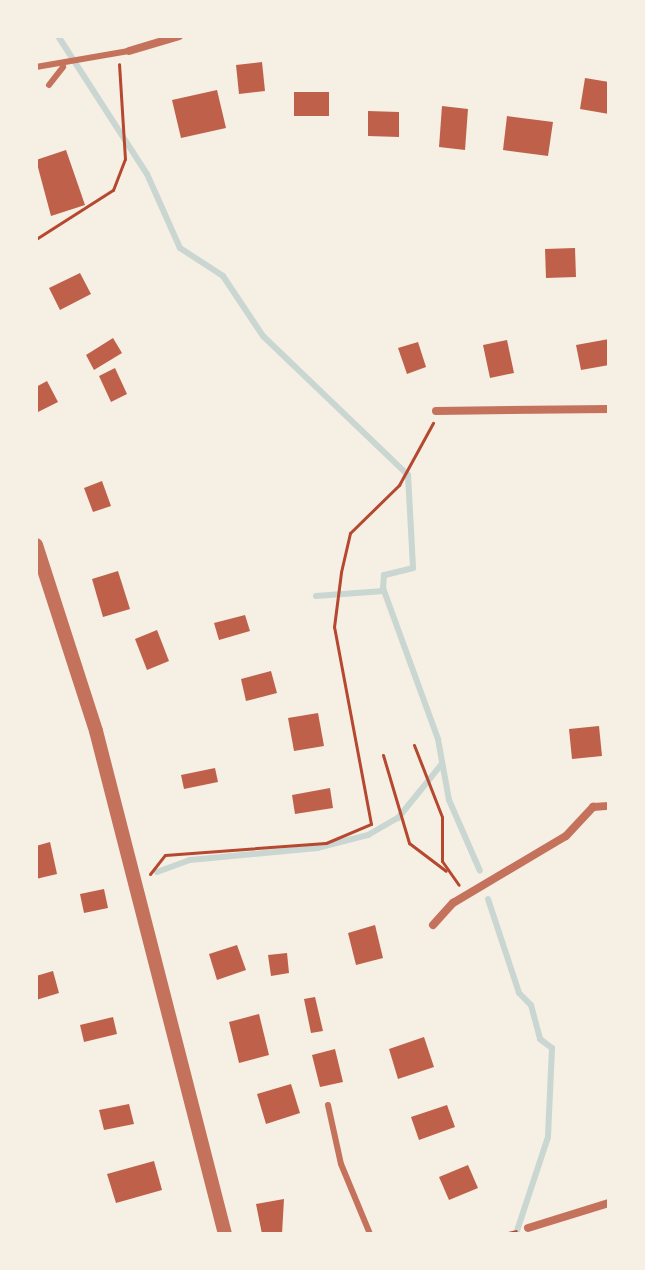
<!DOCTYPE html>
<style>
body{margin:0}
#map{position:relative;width:645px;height:1270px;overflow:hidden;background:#f6efe4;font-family:Bitter,serif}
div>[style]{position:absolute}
.stream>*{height:6px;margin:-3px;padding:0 3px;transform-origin:3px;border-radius:3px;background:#c9d6d2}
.building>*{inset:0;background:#bf614a}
.path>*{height:3px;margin:-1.5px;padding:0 1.5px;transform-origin:1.5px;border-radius:1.5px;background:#b5482f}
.service>*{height:6px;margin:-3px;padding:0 3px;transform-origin:3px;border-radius:3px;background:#c5725c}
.minor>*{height:8px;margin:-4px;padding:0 4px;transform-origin:4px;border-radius:4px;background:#c5725c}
.tertiary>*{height:14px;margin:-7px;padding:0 7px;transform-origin:7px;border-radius:7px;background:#c5725c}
span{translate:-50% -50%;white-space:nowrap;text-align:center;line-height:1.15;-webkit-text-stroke:8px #f6efe4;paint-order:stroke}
.frame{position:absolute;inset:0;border:38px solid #f6efe4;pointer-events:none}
</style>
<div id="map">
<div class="stream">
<div style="left:58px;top:36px;width:164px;rotate:57.2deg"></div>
<div style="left:147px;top:174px;width:81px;rotate:66deg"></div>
<div style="left:180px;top:248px;width:51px;rotate:33.1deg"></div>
<div style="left:223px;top:276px;width:72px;rotate:56.3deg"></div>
<div style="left:263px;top:336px;width:201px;rotate:43.8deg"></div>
<div style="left:408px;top:475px;width:93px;rotate:86.9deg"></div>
<div style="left:413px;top:568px;width:30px;rotate:166deg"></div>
<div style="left:384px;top:575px;width:13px;rotate:94deg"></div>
<div style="left:383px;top:588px;width:161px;rotate:70deg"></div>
<div style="left:438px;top:739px;width:62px;rotate:79.8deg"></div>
<div style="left:449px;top:800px;width:77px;rotate:66.4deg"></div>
<div style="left:316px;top:596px;width:68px;rotate:-4.2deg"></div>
<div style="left:157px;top:872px;width:35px;rotate:-20deg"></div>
<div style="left:190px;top:860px;width:128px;rotate:-5.4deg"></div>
<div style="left:317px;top:848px;width:53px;rotate:-14.3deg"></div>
<div style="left:368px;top:835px;width:34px;rotate:-30deg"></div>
<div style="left:398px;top:818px;width:68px;rotate:-50.9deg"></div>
<div style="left:488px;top:899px;width:99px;rotate:71.7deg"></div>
<div style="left:519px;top:993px;width:17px;rotate:45deg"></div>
<div style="left:531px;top:1005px;width:35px;rotate:75deg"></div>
<div style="left:540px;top:1039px;width:15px;rotate:37deg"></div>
<div style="left:552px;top:1048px;width:89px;rotate:92.6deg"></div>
<div style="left:548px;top:1137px;width:102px;rotate:108.3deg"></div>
</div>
<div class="building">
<div style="clip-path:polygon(262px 62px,265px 91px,239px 94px,236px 65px)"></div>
<div style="clip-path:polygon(585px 78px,609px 82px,609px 114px,580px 109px)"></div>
<div style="clip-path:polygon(217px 90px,226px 128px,181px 138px,172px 100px)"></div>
<div style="clip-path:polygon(294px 92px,329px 92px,329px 116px,294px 116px)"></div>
<div style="clip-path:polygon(442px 106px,468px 109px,465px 150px,439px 147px)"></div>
<div style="clip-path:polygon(368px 111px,399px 112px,399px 137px,368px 136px)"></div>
<div style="clip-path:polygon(507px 116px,553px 122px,548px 156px,503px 150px)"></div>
<div style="clip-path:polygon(66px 150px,85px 205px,51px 216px,36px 160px)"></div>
<div style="clip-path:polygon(575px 248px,576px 277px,546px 278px,545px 249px)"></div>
<div style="clip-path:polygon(80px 273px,91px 294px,60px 310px,49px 288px)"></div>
<div style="clip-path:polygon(113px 338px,122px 353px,94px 370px,86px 355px)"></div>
<div style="clip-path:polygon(609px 339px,609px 365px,581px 370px,576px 345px)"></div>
<div style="clip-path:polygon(507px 340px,514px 373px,490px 378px,483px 345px)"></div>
<div style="clip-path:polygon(418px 342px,426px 367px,407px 374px,398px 348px)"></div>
<div style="clip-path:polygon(115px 368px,127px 394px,111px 402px,99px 376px)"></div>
<div style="clip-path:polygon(47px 381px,58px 402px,36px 413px,36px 387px)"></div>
<div style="clip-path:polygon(102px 481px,111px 506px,93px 512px,84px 488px)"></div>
<div style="clip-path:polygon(118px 571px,130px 609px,103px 617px,92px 579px)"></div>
<div style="clip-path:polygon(245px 615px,250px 631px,219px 640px,214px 623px)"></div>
<div style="clip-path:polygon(157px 630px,169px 661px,147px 670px,135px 639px)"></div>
<div style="clip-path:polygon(271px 671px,277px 693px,246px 701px,241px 679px)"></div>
<div style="clip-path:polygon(318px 713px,324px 746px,294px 751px,288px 718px)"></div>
<div style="clip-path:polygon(599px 726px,602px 756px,572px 759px,569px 729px)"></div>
<div style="clip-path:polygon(215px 768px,218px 782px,184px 789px,181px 775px)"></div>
<div style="clip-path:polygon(330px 788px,333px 808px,295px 814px,292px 795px)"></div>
<div style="clip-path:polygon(50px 842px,57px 874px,36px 879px,36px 846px)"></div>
<div style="clip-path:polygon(104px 889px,108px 908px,84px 913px,80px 894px)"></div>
<div style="clip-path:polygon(375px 925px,383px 958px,356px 965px,348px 933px)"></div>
<div style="clip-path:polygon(237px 945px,246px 970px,217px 980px,209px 954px)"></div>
<div style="clip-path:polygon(287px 953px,289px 973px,271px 976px,268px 955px)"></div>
<div style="clip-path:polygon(53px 971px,59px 993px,36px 1000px,36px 976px)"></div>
<div style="clip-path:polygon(315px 997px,323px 1031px,311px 1033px,304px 999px)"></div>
<div style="clip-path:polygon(259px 1014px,269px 1055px,239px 1063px,229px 1022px)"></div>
<div style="clip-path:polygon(113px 1017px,117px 1034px,84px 1042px,80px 1025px)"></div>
<div style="clip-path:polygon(424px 1037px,434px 1067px,398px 1079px,389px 1049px)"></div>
<div style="clip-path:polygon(335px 1049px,343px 1082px,320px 1087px,312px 1055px)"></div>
<div style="clip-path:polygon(291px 1084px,300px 1113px,266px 1124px,257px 1094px)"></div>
<div style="clip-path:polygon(129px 1104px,134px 1124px,104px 1130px,99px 1110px)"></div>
<div style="clip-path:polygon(447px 1105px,455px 1127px,419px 1140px,411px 1117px)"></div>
<div style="clip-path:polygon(154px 1161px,162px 1190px,116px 1203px,107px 1174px)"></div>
<div style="clip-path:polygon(468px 1165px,478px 1188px,449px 1200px,439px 1177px)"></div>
<div style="clip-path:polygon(284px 1199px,282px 1234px,262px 1234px,256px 1204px)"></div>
</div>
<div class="path">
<div style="left:36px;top:239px;width:91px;rotate:-32.5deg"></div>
<div style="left:113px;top:190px;width:33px;rotate:-69deg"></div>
<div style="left:125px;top:159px;width:95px;rotate:-93.6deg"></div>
<div style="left:414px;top:745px;width:77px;rotate:68.7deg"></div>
<div style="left:442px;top:817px;width:44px;rotate:90deg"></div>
<div style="left:442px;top:861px;width:29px;rotate:55deg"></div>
<div style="left:383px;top:755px;width:92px;rotate:73.5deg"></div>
<div style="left:409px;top:843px;width:46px;rotate:37.1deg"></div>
<div style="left:150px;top:874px;width:24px;rotate:-52deg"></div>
<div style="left:165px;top:855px;width:161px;rotate:-4.3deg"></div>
<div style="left:326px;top:843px;width:49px;rotate:-22.9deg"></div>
<div style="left:371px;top:824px;width:200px;rotate:-100.6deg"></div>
<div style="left:334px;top:627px;width:55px;rotate:-82.7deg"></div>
<div style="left:341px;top:572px;width:40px;rotate:-77deg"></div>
<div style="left:350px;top:533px;width:69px;rotate:-44.4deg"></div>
<div style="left:399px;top:485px;width:71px;rotate:-61.3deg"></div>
<div style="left:504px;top:1234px;width:12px;rotate:-14deg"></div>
</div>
<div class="service">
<div style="left:36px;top:67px;width:94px;rotate:-9.8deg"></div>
<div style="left:49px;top:85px;width:23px;rotate:-52deg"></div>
<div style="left:328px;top:1105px;width:60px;rotate:77.6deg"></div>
<div style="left:341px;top:1164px;width:76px;rotate:67.5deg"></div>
</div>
<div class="minor">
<div style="left:129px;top:51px;width:52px;rotate:-16.7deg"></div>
<div style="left:436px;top:411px;width:173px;rotate:-0.7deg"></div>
<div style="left:433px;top:925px;width:30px;rotate:-48deg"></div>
<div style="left:453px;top:903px;width:131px;rotate:-30.7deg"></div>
<div style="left:566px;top:836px;width:40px;rotate:-47deg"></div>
<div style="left:593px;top:807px;width:16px;rotate:-4deg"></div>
<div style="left:528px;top:1228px;width:85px;rotate:-17.2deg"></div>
</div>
<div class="tertiary">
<div style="left:36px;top:545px;width:195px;rotate:72.1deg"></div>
<div style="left:96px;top:731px;width:519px;rotate:75.62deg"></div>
</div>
<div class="frame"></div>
</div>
